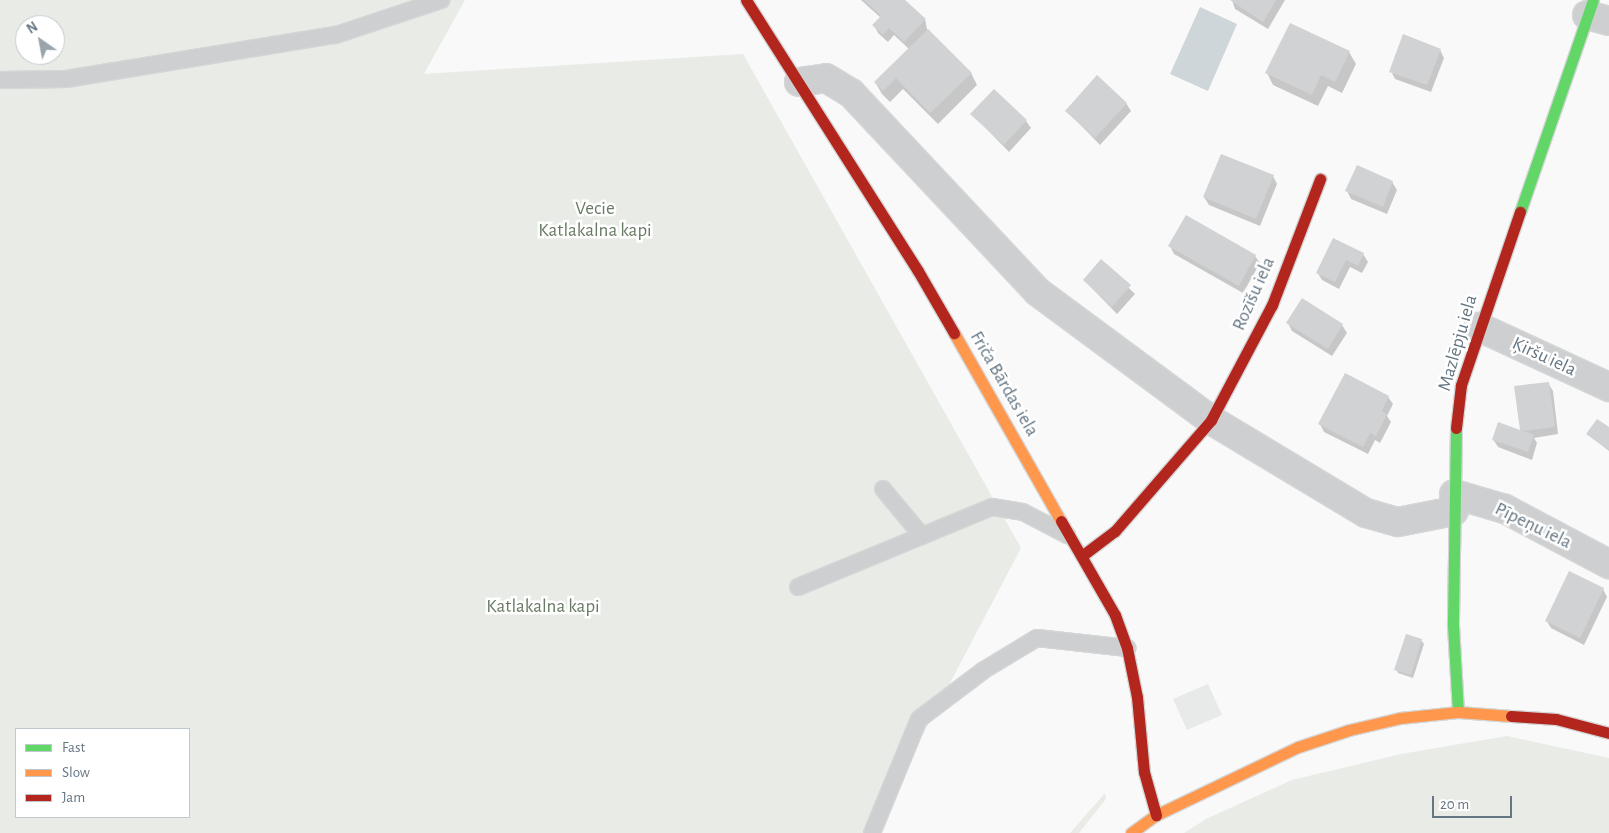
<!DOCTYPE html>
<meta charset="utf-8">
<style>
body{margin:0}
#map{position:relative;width:1609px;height:833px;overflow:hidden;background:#f9f9f9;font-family:"Alegreya Sans",sans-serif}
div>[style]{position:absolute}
.built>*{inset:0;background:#e8e9e9}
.green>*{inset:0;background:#e8ebe6}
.water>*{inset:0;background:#ced6d9}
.shadow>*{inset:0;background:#0003}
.building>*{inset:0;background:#d0d2d3}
.roads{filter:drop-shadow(1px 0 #d5d6d7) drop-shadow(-1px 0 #d5d6d7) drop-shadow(0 1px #d5d6d7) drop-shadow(0 -1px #d5d6d7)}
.lane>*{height:16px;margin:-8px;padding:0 8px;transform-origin:8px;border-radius:8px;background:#cecfd0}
.street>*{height:28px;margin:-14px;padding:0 14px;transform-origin:14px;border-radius:14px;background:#cecfd0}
.fast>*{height:11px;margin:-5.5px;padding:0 5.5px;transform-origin:5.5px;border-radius:5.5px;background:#63d668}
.slow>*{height:11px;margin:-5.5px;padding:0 5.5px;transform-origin:5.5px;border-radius:5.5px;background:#ff974d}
.jam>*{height:11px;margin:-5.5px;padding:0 5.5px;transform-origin:5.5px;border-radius:5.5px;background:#b3261e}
span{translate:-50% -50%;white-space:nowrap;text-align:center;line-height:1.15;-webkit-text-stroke:5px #fff;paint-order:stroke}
.park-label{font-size:19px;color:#687a64}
.street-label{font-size:19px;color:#657683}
.legend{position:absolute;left:15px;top:728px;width:175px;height:90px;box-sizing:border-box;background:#fff;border:1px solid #c1c8cd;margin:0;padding:6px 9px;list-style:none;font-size:15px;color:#657683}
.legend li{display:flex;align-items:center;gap:10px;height:25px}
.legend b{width:25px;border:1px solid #c1c8cd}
.north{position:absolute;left:15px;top:15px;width:50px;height:50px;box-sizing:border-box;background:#fff;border:1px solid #c1c8cd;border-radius:50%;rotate:327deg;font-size:14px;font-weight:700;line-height:20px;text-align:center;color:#657683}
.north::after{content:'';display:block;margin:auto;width:18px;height:22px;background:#99a4ac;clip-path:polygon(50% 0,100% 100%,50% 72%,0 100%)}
.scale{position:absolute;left:1432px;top:796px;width:80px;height:22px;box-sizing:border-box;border:2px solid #657683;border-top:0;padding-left:6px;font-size:15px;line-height:18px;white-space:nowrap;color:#657683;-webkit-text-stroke:4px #fff;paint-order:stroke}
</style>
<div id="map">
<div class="built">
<div style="clip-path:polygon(1208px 684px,1222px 715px,1187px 730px,1173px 699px)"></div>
</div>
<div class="green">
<div style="clip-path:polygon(evenodd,0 0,465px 0,424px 74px,743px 54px,1021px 548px,871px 833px,0 833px,0 0,25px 25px,55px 25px,55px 55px,25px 55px,25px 25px,0 0,16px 729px,189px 729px,189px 817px,16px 817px,16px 729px)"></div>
<div style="clip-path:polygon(1507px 736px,1609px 758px,1609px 833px,1184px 833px,1206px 819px,1292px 780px,1401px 754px)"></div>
<div style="clip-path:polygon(1105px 793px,1106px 799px,1079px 833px,1070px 833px)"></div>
</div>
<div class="water">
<div style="clip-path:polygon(1200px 7px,1237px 24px,1208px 91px,1170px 74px)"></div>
</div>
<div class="shadow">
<div style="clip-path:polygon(861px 0,903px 0,925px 19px,927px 29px,971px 73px,977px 85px,938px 124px,903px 89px,890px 102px,882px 94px,875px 82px,909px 49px,894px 35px,888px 42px,878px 33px,874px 25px,881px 18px)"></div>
<div style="clip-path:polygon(1232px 0,1285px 0,1268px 29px,1235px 9px)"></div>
<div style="clip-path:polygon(1440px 50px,1444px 58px,1431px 92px,1395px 79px,1391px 71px)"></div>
<div style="clip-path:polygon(1349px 52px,1356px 64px,1342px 93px,1328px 86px,1318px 106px,1273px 85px,1267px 73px)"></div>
<div style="clip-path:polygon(1126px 103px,1131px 111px,1100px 145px,1067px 111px)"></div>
<div style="clip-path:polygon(972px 114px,1026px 121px,1031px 128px,1009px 152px)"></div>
<div style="clip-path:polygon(1273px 176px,1277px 184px,1260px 226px,1209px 205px,1204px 197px)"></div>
<div style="clip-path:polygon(1392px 182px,1397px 190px,1387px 214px,1351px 199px,1347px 191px)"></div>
<div style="clip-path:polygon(1334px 240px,1363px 254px,1368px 262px,1362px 273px,1350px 267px,1339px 289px,1322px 280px,1317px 272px)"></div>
<div style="clip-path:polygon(1170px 246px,1255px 256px,1260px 263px,1243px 293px,1174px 254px)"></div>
<div style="clip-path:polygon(1101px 261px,1135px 294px,1117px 314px,1084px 280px)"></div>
<div style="clip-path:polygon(1303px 300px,1342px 325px,1347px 333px,1332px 356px,1292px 331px,1288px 323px)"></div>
<div style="clip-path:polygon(1548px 383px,1553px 391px,1558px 434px,1534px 438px,1537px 443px,1532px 460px,1498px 447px,1493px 439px,1521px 432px)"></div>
<div style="clip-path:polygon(1388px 397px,1393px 404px,1387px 416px,1391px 422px,1380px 443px,1375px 440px,1368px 454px,1324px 432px,1320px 424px)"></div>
<div style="clip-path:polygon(1609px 429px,1609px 451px,1587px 434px)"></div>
<div style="clip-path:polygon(1603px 589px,1607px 597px,1584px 645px,1551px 628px,1546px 620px)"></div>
<div style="clip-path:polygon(1421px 640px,1424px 644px,1413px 678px,1398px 673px,1396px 669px)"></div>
</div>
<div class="building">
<div style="clip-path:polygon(864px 0,905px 0,926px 19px,904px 42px,889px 28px,883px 35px,872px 25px,881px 16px)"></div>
<div style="clip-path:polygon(1230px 0,1276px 0,1263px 22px)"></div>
<div style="clip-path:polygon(1290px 23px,1350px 51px,1335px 82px,1321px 75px,1312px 95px,1265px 73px)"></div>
<div style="clip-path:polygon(928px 29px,972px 73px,930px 113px,896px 78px,883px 91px,874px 82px)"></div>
<div style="clip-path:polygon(1403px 34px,1441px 49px,1427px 85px,1389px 72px)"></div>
<div style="clip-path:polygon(1097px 75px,1127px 103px,1095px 138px,1065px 111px)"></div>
<div style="clip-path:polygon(994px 89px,1027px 120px,1004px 145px,970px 114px)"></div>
<div style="clip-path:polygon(1221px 154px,1274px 175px,1256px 219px,1203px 197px)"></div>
<div style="clip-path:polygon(1357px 165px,1393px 181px,1383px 207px,1345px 191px)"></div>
<div style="clip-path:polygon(1186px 215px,1256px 255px,1239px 286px,1168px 246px)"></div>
<div style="clip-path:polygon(1333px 238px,1364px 253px,1358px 266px,1346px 260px,1335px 282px,1316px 273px)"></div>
<div style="clip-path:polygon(1101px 259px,1131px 285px,1112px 307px,1083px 280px)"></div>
<div style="clip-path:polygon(1302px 298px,1343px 324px,1328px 349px,1286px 323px)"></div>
<div style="clip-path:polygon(1345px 373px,1389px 396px,1382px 411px,1387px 414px,1376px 436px,1370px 433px,1363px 447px,1318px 424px)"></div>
<div style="clip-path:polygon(1549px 382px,1555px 427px,1523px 431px,1534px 435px,1528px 452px,1492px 440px,1498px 422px,1520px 430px,1514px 386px)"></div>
<div style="clip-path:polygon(1597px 419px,1609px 427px,1609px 450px,1586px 434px)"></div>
<div style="clip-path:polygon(1569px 571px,1604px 588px,1580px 638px,1545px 621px)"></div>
<div style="clip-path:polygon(1406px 634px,1422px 639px,1411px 675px,1394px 670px)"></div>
</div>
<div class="roads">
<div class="lane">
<div style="left:0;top:80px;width:66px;rotate:-0.9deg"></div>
<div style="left:66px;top:79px;width:274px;rotate:-9.3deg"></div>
<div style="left:336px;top:35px;width:111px;rotate:-18.4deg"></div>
<div style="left:883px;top:489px;width:61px;rotate:50.3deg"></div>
<div style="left:798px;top:587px;width:210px;rotate:-22.4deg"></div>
<div style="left:992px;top:507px;width:31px;rotate:9deg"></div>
<div style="left:1023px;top:512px;width:50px;rotate:27.6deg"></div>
<div style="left:872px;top:833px;width:123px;rotate:-67.6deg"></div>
<div style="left:919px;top:719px;width:81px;rotate:-37deg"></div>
<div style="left:984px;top:670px;width:62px;rotate:-31.1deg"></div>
<div style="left:1037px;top:638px;width:91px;rotate:6.3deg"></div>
</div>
<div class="street">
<div style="left:1587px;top:15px;width:23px;rotate:15deg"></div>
<div style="left:799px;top:82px;width:27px;rotate:-8deg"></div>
<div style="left:826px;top:78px;width:29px;rotate:31deg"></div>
<div style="left:851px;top:93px;width:273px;rotate:46.8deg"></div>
<div style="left:1038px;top:292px;width:215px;rotate:36.5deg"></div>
<div style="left:1211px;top:420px;width:181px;rotate:31deg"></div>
<div style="left:1366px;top:513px;width:33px;rotate:16deg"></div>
<div style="left:1398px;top:522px;width:57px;rotate:-11.1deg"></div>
<div style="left:1479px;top:327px;width:143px;rotate:24.8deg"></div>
<div style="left:1454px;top:494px;width:53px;rotate:16.4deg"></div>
<div style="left:1505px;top:509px;width:118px;rotate:27.9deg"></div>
</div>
<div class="fast">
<div style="left:1520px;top:212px;width:224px;rotate:-71deg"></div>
<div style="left:1456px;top:428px;width:197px;rotate:90.9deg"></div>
<div style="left:1453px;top:625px;width:87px;rotate:86.7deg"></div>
</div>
<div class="slow">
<div style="left:954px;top:333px;width:216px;rotate:60.4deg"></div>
<div style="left:1131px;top:833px;width:31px;rotate:-36deg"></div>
<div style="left:1156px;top:815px;width:157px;rotate:-25.6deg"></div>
<div style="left:1298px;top:747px;width:54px;rotate:-18.4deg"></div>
<div style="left:1349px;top:730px;width:52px;rotate:-13.2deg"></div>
<div style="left:1400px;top:718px;width:58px;rotate:-5.9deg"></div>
<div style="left:1458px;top:712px;width:53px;rotate:4.3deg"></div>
</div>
<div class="jam">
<div style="left:746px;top:0;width:321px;rotate:57.6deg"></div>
<div style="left:918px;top:271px;width:72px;rotate:59.9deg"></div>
<div style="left:1456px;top:428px;width:43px;rotate:-83.4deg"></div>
<div style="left:1461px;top:385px;width:183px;rotate:-71.2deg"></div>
<div style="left:1061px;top:521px;width:108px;rotate:60.1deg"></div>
<div style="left:1115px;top:615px;width:35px;rotate:70deg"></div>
<div style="left:1127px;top:648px;width:50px;rotate:78.5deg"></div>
<div style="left:1137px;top:697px;width:75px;rotate:84.7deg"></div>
<div style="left:1144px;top:772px;width:45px;rotate:74.4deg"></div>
<div style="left:1083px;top:555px;width:40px;rotate:-37deg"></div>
<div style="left:1115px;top:531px;width:147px;rotate:-49.1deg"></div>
<div style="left:1211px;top:420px;width:130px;rotate:-62.1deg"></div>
<div style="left:1272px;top:305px;width:135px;rotate:-69.1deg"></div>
<div style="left:1511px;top:716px;width:45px;rotate:3.8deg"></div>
<div style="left:1556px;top:719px;width:55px;rotate:14.8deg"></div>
</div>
</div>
<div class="park-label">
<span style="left:595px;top:220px">Vecie<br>Katlakalna kapi</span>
<span style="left:543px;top:607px">Katlakalna kapi</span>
</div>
<div class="street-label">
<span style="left:1254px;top:294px;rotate:-66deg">Rozīšu iela</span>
<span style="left:1458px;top:343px;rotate:-74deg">Mazlēpju iela</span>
<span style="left:1544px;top:357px;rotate:25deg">Ķiršu iela</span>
<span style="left:1004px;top:384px;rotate:60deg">Friča Bārdas iela</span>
<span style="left:1533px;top:526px;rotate:26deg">Pīpeņu iela</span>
</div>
<ul class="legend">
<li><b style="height:6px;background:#63d668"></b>Fast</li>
<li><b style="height:6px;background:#ff974d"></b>Slow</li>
<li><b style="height:6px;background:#b3261e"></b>Jam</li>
</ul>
<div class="north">N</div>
<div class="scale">20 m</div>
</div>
